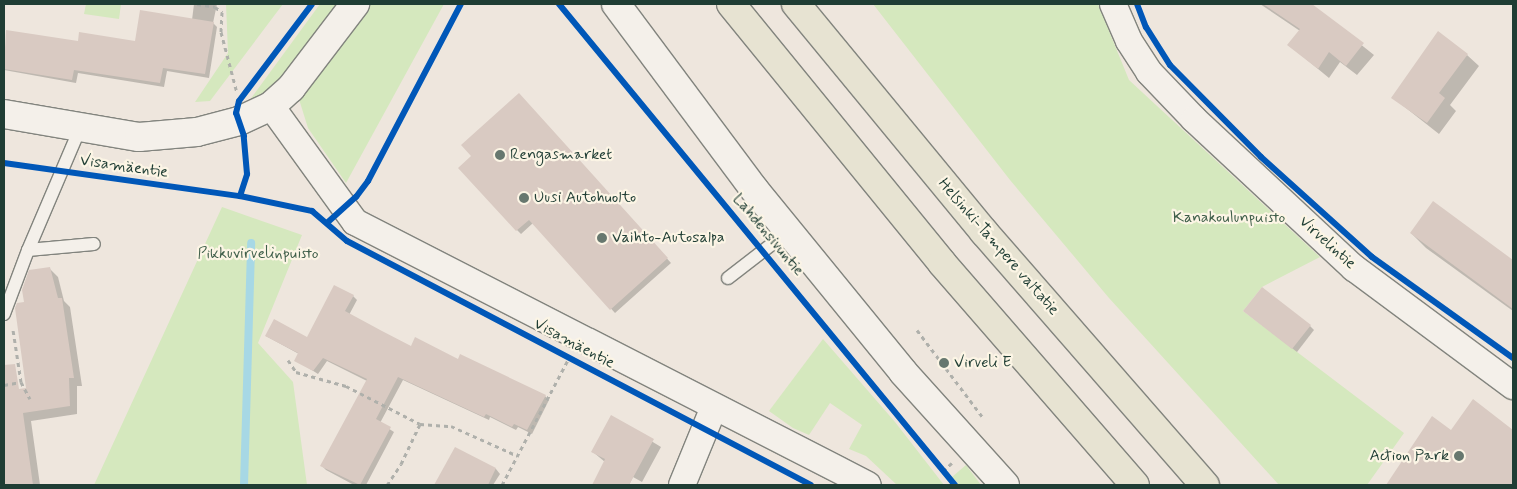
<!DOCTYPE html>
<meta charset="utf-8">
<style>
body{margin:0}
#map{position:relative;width:1517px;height:489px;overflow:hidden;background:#eee6dd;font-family:Mynerve,sans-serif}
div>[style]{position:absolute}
.green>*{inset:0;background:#d5e8be}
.shadow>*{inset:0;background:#0003}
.stream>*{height:8px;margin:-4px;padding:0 4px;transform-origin:4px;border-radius:4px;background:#a7d8e5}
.building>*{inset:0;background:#d9cac2}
.path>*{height:3px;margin-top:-1.5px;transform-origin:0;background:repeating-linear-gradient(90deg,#afb0ab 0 4px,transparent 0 8px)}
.roads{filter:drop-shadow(1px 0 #82847e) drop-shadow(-1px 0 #82847e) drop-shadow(0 1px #82847e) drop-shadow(0 -1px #82847e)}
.lane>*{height:12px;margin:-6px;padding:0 6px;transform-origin:6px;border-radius:6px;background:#f4f0ea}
.street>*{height:26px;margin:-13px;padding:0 13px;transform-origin:13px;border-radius:13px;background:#f4f0ea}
.secondary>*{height:28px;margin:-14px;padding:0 14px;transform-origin:14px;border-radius:14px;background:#f4f0ea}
.highway>*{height:28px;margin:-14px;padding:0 14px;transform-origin:14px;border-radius:14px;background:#e7e3d2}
.cycleway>*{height:6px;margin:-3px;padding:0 3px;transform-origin:3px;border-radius:3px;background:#0057b8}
.dots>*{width:14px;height:14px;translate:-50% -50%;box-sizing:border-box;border:2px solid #fcf5e5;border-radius:50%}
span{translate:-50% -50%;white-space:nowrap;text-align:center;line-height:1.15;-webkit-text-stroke:4.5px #fcf5e5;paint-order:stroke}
.poi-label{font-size:16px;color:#1f3d34}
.left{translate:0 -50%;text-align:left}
.right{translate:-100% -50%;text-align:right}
.street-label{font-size:16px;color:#1f3d34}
.park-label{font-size:16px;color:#3f5f4a}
.frame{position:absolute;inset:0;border:5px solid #1f3d34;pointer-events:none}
</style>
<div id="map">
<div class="green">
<div style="clip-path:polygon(86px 4px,121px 4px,119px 19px,84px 14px)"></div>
<div style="clip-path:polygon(226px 4px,283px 4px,210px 101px,195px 102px,228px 53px)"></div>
<div style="clip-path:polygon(320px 4px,345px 4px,264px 100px,249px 101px)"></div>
<div style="clip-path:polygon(369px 4px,444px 4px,346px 183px,308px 128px,298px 96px)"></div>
<div style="clip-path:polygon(873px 4px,1098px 4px,1129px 80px,1320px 257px,1262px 287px,1243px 311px,1404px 433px,1367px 485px,1279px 485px,1109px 298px,1010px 180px)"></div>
<div style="clip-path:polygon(222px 207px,302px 235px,258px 343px,293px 382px,307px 485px,94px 485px)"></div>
<div style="clip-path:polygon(823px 339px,895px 422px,944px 485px,897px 485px,866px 456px,849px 449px,862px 425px,830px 403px,809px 435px,793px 428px,769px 411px)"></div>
<div style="clip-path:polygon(966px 465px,981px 485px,959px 485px,952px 477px)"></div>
</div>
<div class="shadow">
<div style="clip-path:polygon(194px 4px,217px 4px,213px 23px,217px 27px,209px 78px,167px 71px,164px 87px,78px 73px,76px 83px,4px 70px,7px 31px,79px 43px,136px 43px,192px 20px)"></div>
<div style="clip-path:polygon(1260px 4px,1310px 4px,1374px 55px,1357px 75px,1340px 62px,1329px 78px,1289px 45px,1300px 31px)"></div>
<div style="clip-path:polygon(1467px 55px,1479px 66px,1450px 105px,1456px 111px,1439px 134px,1392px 97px)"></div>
<div style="clip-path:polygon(523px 99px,671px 263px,615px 313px,533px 223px,521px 234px,517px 230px,473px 156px)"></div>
<div style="clip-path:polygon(1433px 203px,1513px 261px,1513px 311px,1426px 248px,1411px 233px)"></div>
<div style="clip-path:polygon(49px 268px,58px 277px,64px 301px,70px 307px,82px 386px,77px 386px,77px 414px,31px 421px,40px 485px,4px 485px,4px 393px,27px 389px,25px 303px)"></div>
<div style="clip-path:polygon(353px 296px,357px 300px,349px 315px,411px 347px,458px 361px,545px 396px,549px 400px,532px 434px,518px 427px,516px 430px,490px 417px,489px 420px,403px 380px,380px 423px,394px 432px,366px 485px,354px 485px,326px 470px,322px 466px,367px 381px,327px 361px,318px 374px,296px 360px,299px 354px,266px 336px,307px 338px)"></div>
<div style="clip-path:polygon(1249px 315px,1310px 326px,1314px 330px,1297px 352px)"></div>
<div style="clip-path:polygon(1474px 401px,1513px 432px,1513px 485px,1392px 485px,1389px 482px,1451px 431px)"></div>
<div style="clip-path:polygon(612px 417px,661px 447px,642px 482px,633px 477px,629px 485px,593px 485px,605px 462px,593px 452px)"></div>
<div style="clip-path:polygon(455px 449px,496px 469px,500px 474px,493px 485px,436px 485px)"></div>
</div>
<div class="stream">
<div style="left:244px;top:485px;width:242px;rotate:-88.3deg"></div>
</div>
<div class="building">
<div style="clip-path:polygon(1263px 4px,1312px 4px,1364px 43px,1346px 66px,1329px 52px,1318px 69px,1287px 45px,1300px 29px)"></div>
<div style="clip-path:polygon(140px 10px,214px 22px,205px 74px,163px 68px,160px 83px,74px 70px,72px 80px,4px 69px,6px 30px,78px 41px,79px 32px,135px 41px)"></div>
<div style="clip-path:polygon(1438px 31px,1468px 54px,1439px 93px,1445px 98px,1427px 123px,1391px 98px)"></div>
<div style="clip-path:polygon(519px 93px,668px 258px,610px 310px,529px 220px,516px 231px,458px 168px,471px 156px,461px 145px)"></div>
<div style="clip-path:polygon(1433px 201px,1513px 260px,1513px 309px,1410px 233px)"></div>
<div style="clip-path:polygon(50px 267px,58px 298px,62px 298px,74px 378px,69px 378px,70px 406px,23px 413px,33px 485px,4px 485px,4px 365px,15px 364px,19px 389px,26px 388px,15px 308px,17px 303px,24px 302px,22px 290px,29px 270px)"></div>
<div style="clip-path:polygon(334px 285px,354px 295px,345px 311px,382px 331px,411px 346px,415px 337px,458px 359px,460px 354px,546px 395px,527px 430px,514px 424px,512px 427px,486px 414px,484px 417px,398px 377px,376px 419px,391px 427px,360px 485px,320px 466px,367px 379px,323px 358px,313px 371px,294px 361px,298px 353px,265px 336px,274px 319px,307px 337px)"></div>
<div style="clip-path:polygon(1262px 287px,1311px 325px,1292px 349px,1243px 311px)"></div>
<div style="clip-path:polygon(1473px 399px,1513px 430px,1513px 485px,1386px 485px,1432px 416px,1451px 430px)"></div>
<div style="clip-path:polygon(611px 415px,654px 439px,629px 485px,592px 485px,605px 459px,591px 452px)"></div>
<div style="clip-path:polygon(455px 447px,496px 468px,488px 485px,434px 485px)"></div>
</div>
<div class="path">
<div style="left:197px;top:4px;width:18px;rotate:9deg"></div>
<div style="left:215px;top:7px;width:9px;rotate:36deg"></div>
<div style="left:222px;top:12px;width:20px;rotate:93deg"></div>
<div style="left:221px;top:32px;width:63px;rotate:75.3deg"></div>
<div style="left:917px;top:330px;width:111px;rotate:53deg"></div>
<div style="left:288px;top:360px;width:14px;rotate:56deg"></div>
<div style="left:296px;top:372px;width:52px;rotate:15.6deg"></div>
<div style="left:346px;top:386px;width:83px;rotate:27.2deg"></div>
<div style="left:420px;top:424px;width:31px;rotate:4deg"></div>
<div style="left:451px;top:426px;width:73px;rotate:24.1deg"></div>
<div style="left:21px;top:382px;width:19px;rotate:62deg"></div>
<div style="left:4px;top:385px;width:17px;rotate:-10deg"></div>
<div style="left:21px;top:382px;width:53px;rotate:-98.7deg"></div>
<div style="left:943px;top:471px;width:12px;rotate:-42deg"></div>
<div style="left:387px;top:485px;width:25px;rotate:-56deg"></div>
<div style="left:401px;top:464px;width:44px;rotate:-64.6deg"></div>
<div style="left:502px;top:485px;width:141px;rotate:-62.2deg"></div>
</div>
<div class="roads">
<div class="lane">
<div style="left:81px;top:126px;width:135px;rotate:113.1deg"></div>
<div style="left:28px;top:250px;width:66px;rotate:-5.2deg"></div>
<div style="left:728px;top:278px;width:77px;rotate:-37.6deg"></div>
<div style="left:4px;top:314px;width:68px;rotate:-69.4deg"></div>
</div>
<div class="street">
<div style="left:1113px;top:4px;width:40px;rotate:66.6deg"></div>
<div style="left:1129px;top:41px;width:37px;rotate:57deg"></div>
<div style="left:1149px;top:72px;width:65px;rotate:46.2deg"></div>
<div style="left:1194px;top:119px;width:219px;rotate:43deg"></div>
<div style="left:1354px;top:268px;width:198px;rotate:36.6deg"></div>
<div style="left:271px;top:106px;width:143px;rotate:54.1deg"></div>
<div style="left:355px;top:222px;width:576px;rotate:27.14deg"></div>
<div style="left:682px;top:485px;width:84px;rotate:-67.7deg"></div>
</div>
<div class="secondary">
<div style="left:616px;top:4px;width:231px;rotate:53.3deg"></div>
<div style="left:754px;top:189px;width:236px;rotate:50.8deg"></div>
<div style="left:903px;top:372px;width:152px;rotate:47.9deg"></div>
<div style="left:4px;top:114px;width:137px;rotate:9.7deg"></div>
<div style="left:139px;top:137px;width:58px;rotate:-4.9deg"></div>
<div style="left:197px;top:132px;width:43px;rotate:-14.7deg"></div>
<div style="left:239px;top:121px;width:35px;rotate:-25deg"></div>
<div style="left:271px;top:106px;width:27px;rotate:-42deg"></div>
<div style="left:291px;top:88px;width:106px;rotate:-52.7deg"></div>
</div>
<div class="highway">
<div style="left:731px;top:4px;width:334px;rotate:50.8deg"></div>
<div style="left:942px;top:263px;width:294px;rotate:49deg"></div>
<div style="left:796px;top:4px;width:296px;rotate:50.5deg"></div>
<div style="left:984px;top:232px;width:336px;rotate:48.9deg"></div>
</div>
</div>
<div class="cycleway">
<div style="left:559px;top:4px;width:623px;rotate:50.54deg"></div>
<div style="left:1137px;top:4px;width:25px;rotate:69deg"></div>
<div style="left:1146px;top:27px;width:45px;rotate:57.7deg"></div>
<div style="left:1170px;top:65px;width:129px;rotate:45.3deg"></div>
<div style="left:1261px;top:157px;width:149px;rotate:42deg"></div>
<div style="left:1372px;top:257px;width:173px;rotate:35.6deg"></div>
<div style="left:4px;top:163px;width:238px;rotate:8deg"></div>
<div style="left:240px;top:196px;width:74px;rotate:11.8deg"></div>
<div style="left:312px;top:211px;width:46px;rotate:40.6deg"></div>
<div style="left:347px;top:241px;width:524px;rotate:27.74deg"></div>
<div style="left:240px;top:196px;width:23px;rotate:-72deg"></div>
<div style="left:247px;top:174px;width:38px;rotate:-95deg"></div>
<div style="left:244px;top:136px;width:24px;rotate:-109deg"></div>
<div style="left:236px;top:113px;width:12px;rotate:-76deg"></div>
<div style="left:239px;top:101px;width:121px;rotate:-53deg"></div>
<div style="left:328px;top:222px;width:38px;rotate:-42deg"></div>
<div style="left:356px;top:197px;width:20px;rotate:-53deg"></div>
<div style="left:368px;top:181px;width:200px;rotate:-62.3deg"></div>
</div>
<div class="dots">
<div style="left:500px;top:155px;background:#67786f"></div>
<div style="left:524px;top:198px;background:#67786f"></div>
<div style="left:602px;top:238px;background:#67786f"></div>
<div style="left:944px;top:363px;background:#67786f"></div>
<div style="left:1459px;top:456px;background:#67786f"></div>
</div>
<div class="poi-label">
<span class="left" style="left:510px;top:155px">Rengasmarket</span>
<span class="left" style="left:534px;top:198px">Uusi Autohuolto</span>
<span class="left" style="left:612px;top:238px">Vaihto-Autosalpa</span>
<span class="left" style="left:954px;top:363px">Virveli E</span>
<span class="right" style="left:1449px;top:456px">Action Park</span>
</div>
<div class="street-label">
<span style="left:124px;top:167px;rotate:8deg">Visamäentie</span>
<span style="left:768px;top:235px;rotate:50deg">Lahdensivuntie</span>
<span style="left:1327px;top:243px;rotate:42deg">Virvelintie</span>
<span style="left:998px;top:247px;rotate:49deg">Helsinki-Tampere valtatie</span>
<span style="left:574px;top:344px;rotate:28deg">Visamäentie</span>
</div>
<div class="park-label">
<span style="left:1229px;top:218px">Kanakoulunpuisto</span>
<span style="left:258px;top:254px">Pikkuvirvelinpuisto</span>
</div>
<div class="frame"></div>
</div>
